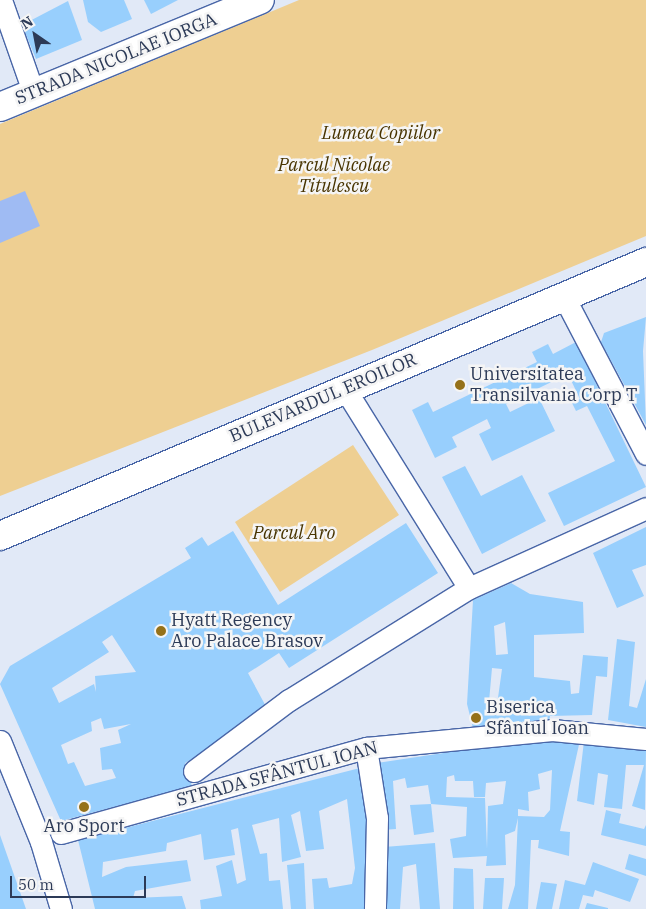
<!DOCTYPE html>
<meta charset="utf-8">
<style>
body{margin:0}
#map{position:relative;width:646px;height:909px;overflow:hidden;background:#e1e9f7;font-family:"IBM Plex Serif",serif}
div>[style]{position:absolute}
.green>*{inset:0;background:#eecf92}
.water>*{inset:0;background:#9fbbf3}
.building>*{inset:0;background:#98cffd}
.roads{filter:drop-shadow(1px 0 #4966a7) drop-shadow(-1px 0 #4966a7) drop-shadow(0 1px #4966a7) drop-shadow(0 -1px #4966a7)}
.minor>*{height:21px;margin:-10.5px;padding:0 10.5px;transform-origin:10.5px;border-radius:10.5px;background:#fff}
.major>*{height:28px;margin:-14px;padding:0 14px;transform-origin:14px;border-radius:14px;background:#fff}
.dots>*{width:14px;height:14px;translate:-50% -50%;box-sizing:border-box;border:2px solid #f5f5f5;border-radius:50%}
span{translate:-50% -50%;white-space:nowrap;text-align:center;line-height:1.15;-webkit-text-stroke:5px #f5f5f5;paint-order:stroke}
.street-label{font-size:18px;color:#2c3a57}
.park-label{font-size:18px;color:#483400;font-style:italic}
.poi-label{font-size:18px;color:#2c3a57}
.left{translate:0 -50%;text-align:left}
.north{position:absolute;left:10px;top:10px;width:50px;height:50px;-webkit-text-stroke:4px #f5f5f5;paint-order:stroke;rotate:327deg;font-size:14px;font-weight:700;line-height:20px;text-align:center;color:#2c3a57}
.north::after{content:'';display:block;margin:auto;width:18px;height:22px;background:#2c3a57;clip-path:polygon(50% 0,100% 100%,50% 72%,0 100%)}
.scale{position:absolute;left:10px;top:876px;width:136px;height:22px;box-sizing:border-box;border:2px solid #2c3a57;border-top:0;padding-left:6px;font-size:15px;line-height:18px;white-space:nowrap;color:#2c3a57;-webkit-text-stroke:4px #f5f5f5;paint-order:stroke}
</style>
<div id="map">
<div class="green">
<div style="clip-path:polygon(299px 0,646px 0,646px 236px,372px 350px,0 496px,0 124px)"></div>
<div style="clip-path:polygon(353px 445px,399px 515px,280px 592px,235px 522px)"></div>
</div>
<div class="water">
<div style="clip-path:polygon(25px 191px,40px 226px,0 243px,0 201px)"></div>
</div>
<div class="building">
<div style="clip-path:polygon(83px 0,124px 0,132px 19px,101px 32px,88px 22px)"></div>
<div style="clip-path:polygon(144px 0,178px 0,151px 14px)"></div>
<div style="clip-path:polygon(68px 1px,82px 40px,36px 59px,22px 25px)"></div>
<div style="clip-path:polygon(646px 317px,643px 351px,646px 425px,601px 342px,604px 333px)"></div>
<div style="clip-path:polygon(576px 342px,646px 487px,564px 526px,548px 493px,615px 461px,587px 406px,576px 411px,572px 403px,580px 399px,568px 374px,506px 404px,510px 412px,539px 398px,555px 431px,492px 461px,479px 434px,491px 428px,487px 419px,452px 437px,457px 447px,435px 458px,412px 410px,428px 402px,433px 412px,537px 362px,532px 352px,548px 344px,553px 354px)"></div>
<div style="clip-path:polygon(465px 466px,481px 496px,522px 475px,546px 521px,482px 554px,442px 477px)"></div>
<div style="clip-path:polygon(evenodd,406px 523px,438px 573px,289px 668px,279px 653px,248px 673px,269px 712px,185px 763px,192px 786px,61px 821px,0 684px,10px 666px,191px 558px,185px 548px,202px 537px,208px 546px,233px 531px,278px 605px,406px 523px,112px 635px,136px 672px,95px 676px,96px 692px,94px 684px,59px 703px,52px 688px,109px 652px,102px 642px,112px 635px,406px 523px,101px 718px,104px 729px,131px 724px,118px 730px,121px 743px,100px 748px,102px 770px,112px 769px,116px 778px,85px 786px,74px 762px,68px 764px,61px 745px,92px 731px,91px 722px,101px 718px)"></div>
<div style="clip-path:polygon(646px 527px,646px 565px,632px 570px,644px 596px,617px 608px,593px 553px)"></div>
<div style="clip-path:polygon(evenodd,511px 583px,530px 594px,583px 602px,584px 633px,534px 635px,534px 677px,570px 681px,571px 694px,579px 693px,583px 655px,608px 657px,607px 677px,596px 676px,592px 715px,550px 716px,549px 725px,473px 728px,467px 704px,473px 600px,511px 583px,505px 622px,508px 654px,496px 655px,494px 626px,505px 622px,511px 583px,492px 668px,502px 669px,497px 705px,489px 702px,492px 668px)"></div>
<div style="clip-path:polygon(617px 639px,635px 642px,629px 706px,637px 708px,646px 679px,646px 727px,608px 720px)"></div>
<div style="clip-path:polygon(evenodd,580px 740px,560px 831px,570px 832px,569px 856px,538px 848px,539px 840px,531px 840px,528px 909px,508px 909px,515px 885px,518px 818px,515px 831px,505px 835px,506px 865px,486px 866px,487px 856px,453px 858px,450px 839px,466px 836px,467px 807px,431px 804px,428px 785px,407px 788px,405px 778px,393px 781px,396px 829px,383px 830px,377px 763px,523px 741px,580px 740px,552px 770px,550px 810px,544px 817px,518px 816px,518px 809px,529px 811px,528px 792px,540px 789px,538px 774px,552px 770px,580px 740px,454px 775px,455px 781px,473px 781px,474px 797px,485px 797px,486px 783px,506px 781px,503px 804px,488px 806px,487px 849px,485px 798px,446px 797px,447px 777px,454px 775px)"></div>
<div style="clip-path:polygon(584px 741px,646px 751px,645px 810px,632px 806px,644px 765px,626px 765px,622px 809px,604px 807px,608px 775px,598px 773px,594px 805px,577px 801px)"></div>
<div style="clip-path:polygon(360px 768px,367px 817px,369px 909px,314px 909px,312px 879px,327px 878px,329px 888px,352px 884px,355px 868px,347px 799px,319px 811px,324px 849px,306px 851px,300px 811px,291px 815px,301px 857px,282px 862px,279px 818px,252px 825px,260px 854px,267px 853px,269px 881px,280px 880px,283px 909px,201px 909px,200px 900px,222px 896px,216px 866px,232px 860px,237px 884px,246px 880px,238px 828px,231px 830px,235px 855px,204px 860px,201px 834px,167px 843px,166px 851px,103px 862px,102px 877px,126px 867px,187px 860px,191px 881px,135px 891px,133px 898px,182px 896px,186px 909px,95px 909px,78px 840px)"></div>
<div style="clip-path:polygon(431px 804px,434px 832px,414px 835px,410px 805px)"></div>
<div style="clip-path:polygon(606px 810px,621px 814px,619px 823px,644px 829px,646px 825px,646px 846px,601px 835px)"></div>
<div style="clip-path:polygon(0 835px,26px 909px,0 909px)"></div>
<div style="clip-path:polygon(435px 843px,440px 909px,420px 909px,416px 864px,403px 867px,400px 909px,381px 909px,384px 847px)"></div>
<div style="clip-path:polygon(629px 854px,646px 859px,646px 876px,625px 869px)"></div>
<div style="clip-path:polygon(593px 862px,639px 879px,630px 902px,595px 890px,593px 897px,583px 895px,579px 909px,559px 909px,565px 880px,585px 885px)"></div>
<div style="clip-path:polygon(304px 863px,306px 909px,291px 909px,287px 865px)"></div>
<div style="clip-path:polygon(454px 868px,473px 869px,474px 909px,453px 909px)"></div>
<div style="clip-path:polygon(485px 878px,504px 878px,502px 909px,483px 909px)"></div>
<div style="clip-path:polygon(541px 882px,557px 884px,552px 909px,536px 909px)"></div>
<div style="clip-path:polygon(587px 903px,608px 908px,608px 909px,585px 909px)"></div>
</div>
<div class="roads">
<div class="minor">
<div style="left:1px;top:0;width:100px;rotate:70.7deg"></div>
<div style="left:564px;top:297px;width:177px;rotate:62.4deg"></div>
<div style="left:345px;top:389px;width:234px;rotate:58.1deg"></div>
<div style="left:0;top:741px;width:109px;rotate:67.9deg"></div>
<div style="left:41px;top:842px;width:70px;rotate:73.4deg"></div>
<div style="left:366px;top:748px;width:71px;rotate:81.1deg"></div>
<div style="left:377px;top:818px;width:91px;rotate:91.3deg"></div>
<div style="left:194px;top:771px;width:119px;rotate:-36.8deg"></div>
<div style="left:289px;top:700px;width:212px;rotate:-31.9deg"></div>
<div style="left:469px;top:588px;width:194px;rotate:-24.3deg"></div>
<div style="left:61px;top:833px;width:317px;rotate:-15.6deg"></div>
<div style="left:366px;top:748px;width:187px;rotate:-5.5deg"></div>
<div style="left:552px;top:730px;width:94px;rotate:5.5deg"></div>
</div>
<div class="major">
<div style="left:0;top:107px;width:281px;rotate:-22.4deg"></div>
<div style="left:0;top:536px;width:702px;rotate:-22.98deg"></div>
</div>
</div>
<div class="dots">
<div style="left:460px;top:385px;background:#957119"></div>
<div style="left:161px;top:631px;background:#957119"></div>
<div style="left:476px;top:718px;background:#957119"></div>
<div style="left:84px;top:807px;background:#957119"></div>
</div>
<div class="street-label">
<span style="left:116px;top:59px;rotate:-22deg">STRADA NICOLAE IORGA</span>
<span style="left:323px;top:398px;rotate:-23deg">BULEVARDUL EROILOR</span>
<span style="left:277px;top:774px;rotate:-15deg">STRADA SFÂNTUL IOAN</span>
</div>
<div class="park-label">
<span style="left:381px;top:133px">Lumea Copiilor</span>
<span style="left:334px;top:176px">Parcul Nicolae<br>Titulescu</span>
<span style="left:294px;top:533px">Parcul Aro</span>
</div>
<div class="poi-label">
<span class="left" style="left:470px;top:385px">Universitatea<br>Transilvania Corp T</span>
<span class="left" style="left:171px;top:631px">Hyatt Regency<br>Aro Palace Brasov</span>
<span class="left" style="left:486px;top:718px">Biserica<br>Sfântul Ioan</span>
<span style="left:84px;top:826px">Aro Sport</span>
</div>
<div class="north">N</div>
<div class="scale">50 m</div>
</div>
